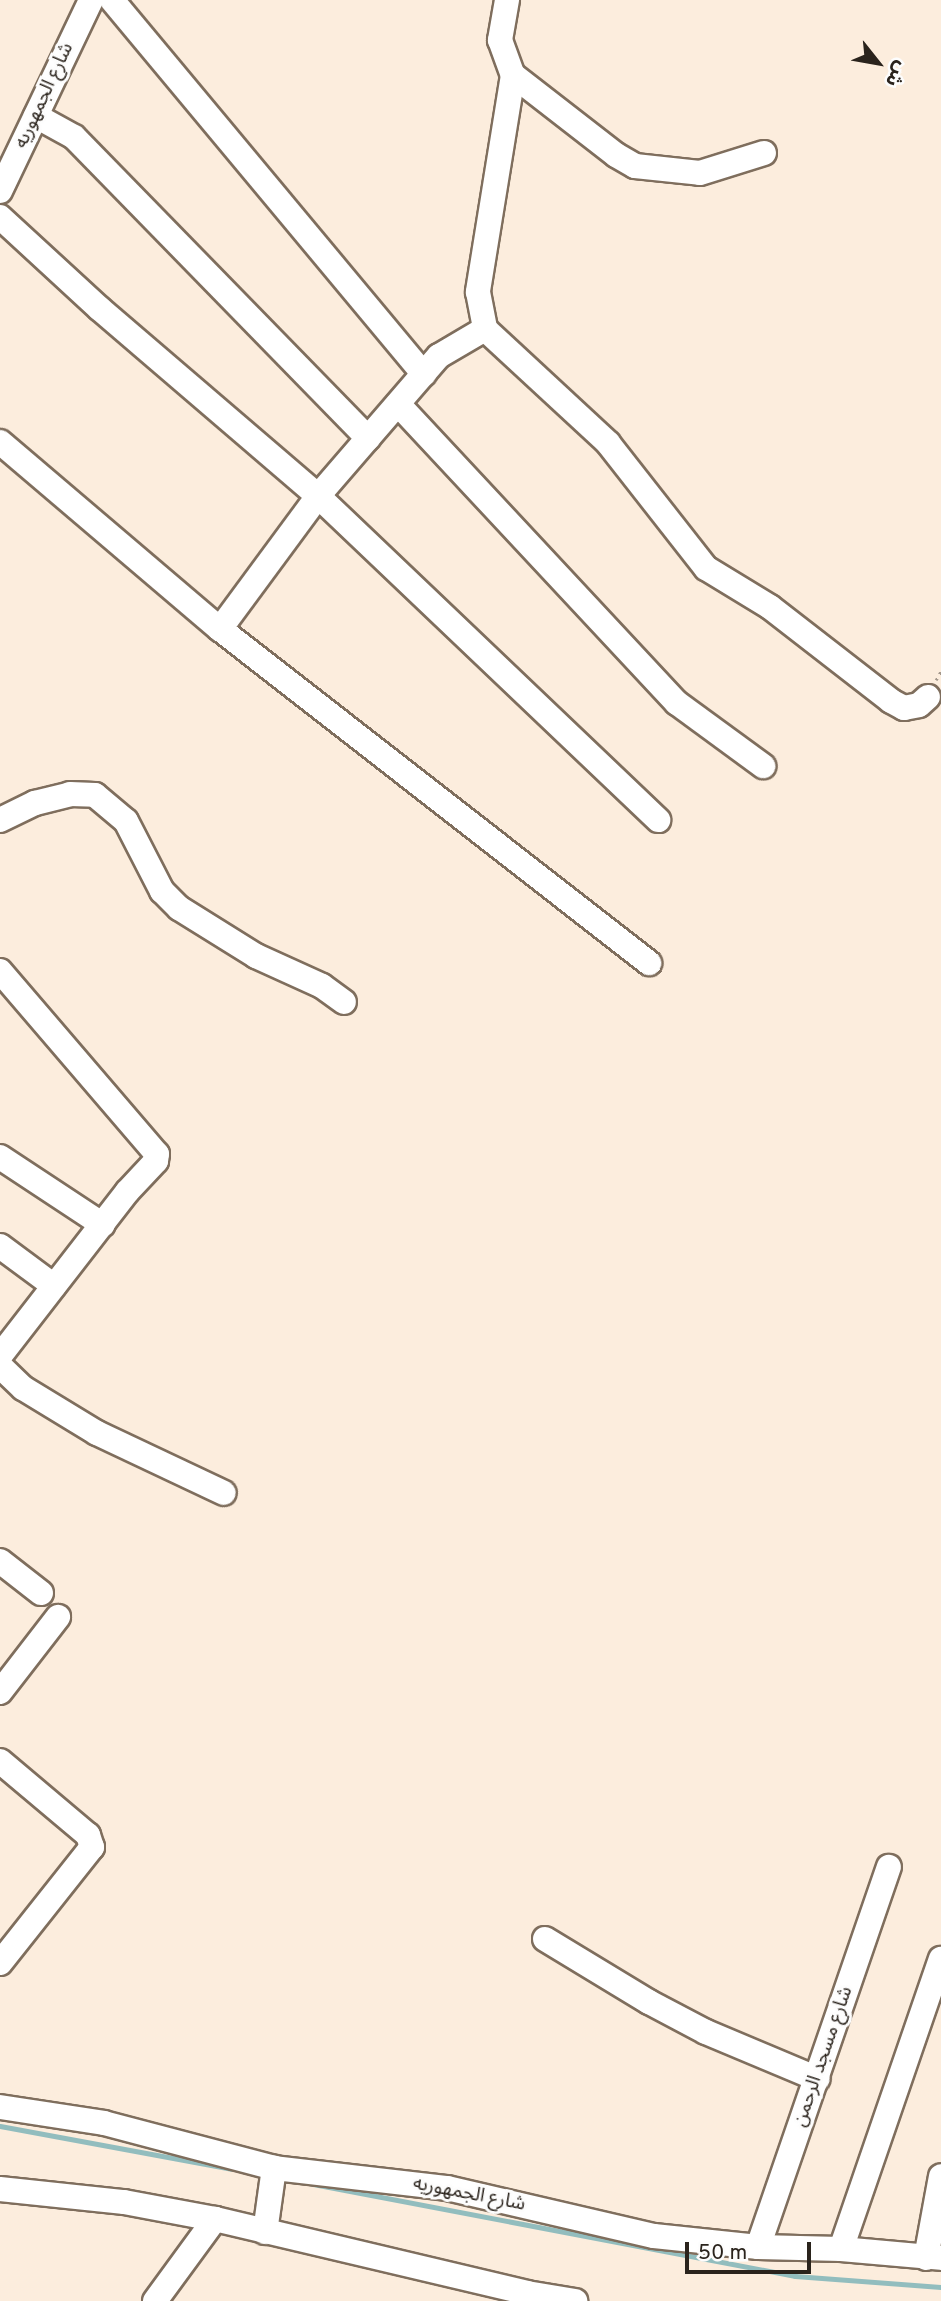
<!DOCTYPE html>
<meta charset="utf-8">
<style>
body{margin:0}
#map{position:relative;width:941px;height:2301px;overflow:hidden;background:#fceddd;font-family:Overpass,"Noto Sans Arabic",sans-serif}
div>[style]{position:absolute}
.stream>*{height:5px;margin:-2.5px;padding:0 2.5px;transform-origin:2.5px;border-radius:2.5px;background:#92bdbe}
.path>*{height:2.5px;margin-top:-1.25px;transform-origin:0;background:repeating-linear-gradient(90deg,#a3978b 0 2px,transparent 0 7px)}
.roads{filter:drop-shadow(2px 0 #7f6e5d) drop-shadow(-2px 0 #7f6e5d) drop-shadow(0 2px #7f6e5d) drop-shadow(0 -2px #7f6e5d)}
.minor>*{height:24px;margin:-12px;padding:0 12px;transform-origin:12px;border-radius:12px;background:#fff}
span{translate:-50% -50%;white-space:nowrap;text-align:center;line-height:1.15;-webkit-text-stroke:6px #fdfdfd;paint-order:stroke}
.street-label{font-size:19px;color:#2a231c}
.north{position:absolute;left:843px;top:28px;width:70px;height:70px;-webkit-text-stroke:5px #fdfdfd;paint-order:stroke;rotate:121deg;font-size:19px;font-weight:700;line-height:28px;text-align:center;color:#2a231c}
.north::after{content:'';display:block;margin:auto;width:24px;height:32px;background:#2a231c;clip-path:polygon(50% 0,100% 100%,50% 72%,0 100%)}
.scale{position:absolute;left:685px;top:2242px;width:126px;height:32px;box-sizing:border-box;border:4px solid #2a231c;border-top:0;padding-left:9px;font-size:21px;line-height:24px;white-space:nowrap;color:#2a231c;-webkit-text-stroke:5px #fdfdfd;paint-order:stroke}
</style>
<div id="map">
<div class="stream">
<div style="left:0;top:2126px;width:235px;rotate:10.5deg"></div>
<div style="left:313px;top:2184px;width:491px;rotate:10.8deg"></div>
<div style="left:795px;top:2276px;width:146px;rotate:4.3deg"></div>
</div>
<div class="path">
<div style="left:936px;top:680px;width:10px;rotate:-61deg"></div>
</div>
<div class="roads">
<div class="minor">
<div style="left:112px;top:0;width:487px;rotate:50.2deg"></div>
<div style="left:507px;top:0;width:41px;rotate:99.9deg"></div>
<div style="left:500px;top:40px;width:37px;rotate:70deg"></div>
<div style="left:513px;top:75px;width:130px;rotate:37.8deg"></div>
<div style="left:616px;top:155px;width:22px;rotate:30deg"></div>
<div style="left:635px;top:166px;width:65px;rotate:6.1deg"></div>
<div style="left:700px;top:173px;width:67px;rotate:-17.4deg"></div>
<div style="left:513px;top:75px;width:220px;rotate:99.2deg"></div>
<div style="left:478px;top:292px;width:38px;rotate:79deg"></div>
<div style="left:485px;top:329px;width:168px;rotate:42.8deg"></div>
<div style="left:608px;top:443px;width:159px;rotate:51.9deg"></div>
<div style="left:706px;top:568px;width:75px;rotate:31.4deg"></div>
<div style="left:770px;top:607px;width:153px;rotate:37.8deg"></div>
<div style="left:891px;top:701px;width:15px;rotate:28deg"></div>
<div style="left:904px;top:708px;width:15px;rotate:-11deg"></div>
<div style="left:919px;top:705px;width:12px;rotate:-42deg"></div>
<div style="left:36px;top:116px;width:43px;rotate:28.9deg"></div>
<div style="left:74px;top:137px;width:421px;rotate:45.7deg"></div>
<div style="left:0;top:191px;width:212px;rotate:-64.5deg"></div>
<div style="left:0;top:217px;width:136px;rotate:42.6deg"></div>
<div style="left:100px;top:309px;width:287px;rotate:40.6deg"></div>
<div style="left:318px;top:496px;width:470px;rotate:43.6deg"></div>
<div style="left:398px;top:404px;width:409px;rotate:47deg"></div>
<div style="left:677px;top:703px;width:107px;rotate:36.2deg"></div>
<div style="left:0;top:442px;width:289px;rotate:40.4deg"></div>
<div style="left:220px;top:629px;width:544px;rotate:37.9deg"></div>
<div style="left:220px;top:629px;width:165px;rotate:-53.6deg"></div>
<div style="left:318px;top:496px;width:185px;rotate:-49.2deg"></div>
<div style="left:439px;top:356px;width:53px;rotate:-30.4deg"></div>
<div style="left:0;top:820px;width:39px;rotate:-26deg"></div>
<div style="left:35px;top:803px;width:36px;rotate:-14deg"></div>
<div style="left:70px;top:794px;width:25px;rotate:2deg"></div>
<div style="left:95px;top:795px;width:40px;rotate:40deg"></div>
<div style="left:126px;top:821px;width:79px;rotate:62.8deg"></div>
<div style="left:162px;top:891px;width:24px;rotate:45deg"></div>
<div style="left:179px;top:908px;width:91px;rotate:31.9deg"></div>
<div style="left:256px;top:956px;width:72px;rotate:24.4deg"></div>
<div style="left:322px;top:986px;width:27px;rotate:36deg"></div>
<div style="left:0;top:971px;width:241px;rotate:49.4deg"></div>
<div style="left:157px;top:1154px;width:7px;rotate:98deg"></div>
<div style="left:156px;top:1161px;width:42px;rotate:133.1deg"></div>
<div style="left:127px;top:1192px;width:207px;rotate:127.8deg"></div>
<div style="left:0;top:1157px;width:123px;rotate:33.4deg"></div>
<div style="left:0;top:1246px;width:67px;rotate:36.5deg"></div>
<div style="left:0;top:1366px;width:32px;rotate:44deg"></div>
<div style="left:23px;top:1388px;width:87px;rotate:31.3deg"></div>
<div style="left:97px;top:1433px;width:140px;rotate:25.3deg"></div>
<div style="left:0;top:1561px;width:52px;rotate:38deg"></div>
<div style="left:0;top:1692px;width:95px;rotate:-52.3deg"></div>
<div style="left:0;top:1761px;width:115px;rotate:40.1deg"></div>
<div style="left:88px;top:1835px;width:13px;rotate:72deg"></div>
<div style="left:92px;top:1847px;width:148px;rotate:128.4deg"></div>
<div style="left:545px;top:1939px;width:122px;rotate:31.2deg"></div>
<div style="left:649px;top:2002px;width:64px;rotate:27.8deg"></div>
<div style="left:706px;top:2032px;width:121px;rotate:22.8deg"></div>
<div style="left:0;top:2107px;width:105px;rotate:8.7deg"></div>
<div style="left:104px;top:2123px;width:176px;rotate:14.8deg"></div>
<div style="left:274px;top:2168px;width:174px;rotate:6.6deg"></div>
<div style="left:447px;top:2188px;width:212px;rotate:13.1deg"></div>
<div style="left:654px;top:2236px;width:105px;rotate:6deg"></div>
<div style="left:758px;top:2247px;width:83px;rotate:1.4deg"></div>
<div style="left:841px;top:2249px;width:100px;rotate:5.1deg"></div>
<div style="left:0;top:2189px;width:125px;rotate:6deg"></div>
<div style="left:124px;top:2202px;width:93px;rotate:10.6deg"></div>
<div style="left:215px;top:2219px;width:321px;rotate:13.3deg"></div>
<div style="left:527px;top:2293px;width:49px;rotate:9.5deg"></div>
<div style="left:265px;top:2232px;width:65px;rotate:-82deg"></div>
<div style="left:758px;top:2247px;width:402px;rotate:-71deg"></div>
<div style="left:841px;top:2249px;width:307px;rotate:-71deg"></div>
<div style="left:926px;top:2258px;width:83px;rotate:-79.6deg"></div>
<div style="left:155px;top:2301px;width:102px;rotate:-53.8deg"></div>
</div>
</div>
<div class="street-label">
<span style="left:45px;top:96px;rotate:-65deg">شارع الجمهوريه</span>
<span style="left:824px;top:2057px;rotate:-71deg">شارع مسجد الرحمن</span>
<span style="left:469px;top:2195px;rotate:11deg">شارع الجمهوريه</span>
</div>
<div class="north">ش</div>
<div class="scale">50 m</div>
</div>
